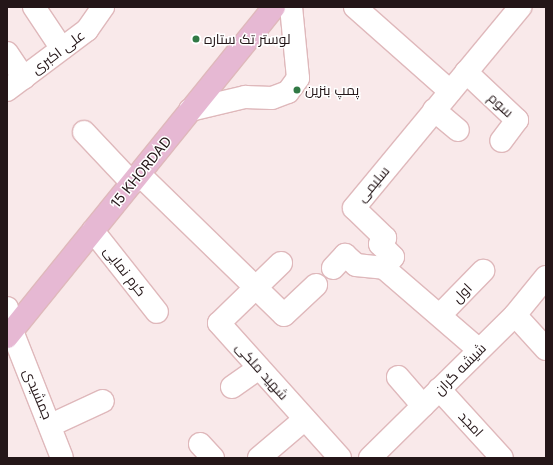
<!DOCTYPE html>
<meta charset="utf-8">
<style>
body{margin:0}
#map{position:relative;width:553px;height:465px;overflow:hidden;background:#f9e9ea;font-family:Inter,Cairo,sans-serif}
div>[style]{position:absolute}
.roads{filter:drop-shadow(1px 0 #dfb8bb) drop-shadow(-1px 0 #dfb8bb) drop-shadow(0 1px #dfb8bb) drop-shadow(0 -1px #dfb8bb)}
.minor>*{height:22px;margin:-11px;padding:0 11px;transform-origin:11px;border-radius:11px;background:#fff}
.major>*{height:22px;margin:-11px;padding:0 11px;transform-origin:11px;border-radius:11px;background:#e6b8d3}
.dots>*{width:11px;height:11px;translate:-50% -50%;box-sizing:border-box;border:2px solid #fff;border-radius:50%}
span{translate:-50% -50%;white-space:nowrap;text-align:center;line-height:1.15;-webkit-text-stroke:3px #fff;paint-order:stroke}
.poi-label{font-size:14px;color:#241618}
.left{translate:0 -50%;text-align:left}
.street-label{font-size:14px;color:#241618}
.frame{position:absolute;inset:0;border:8px solid #241618;pointer-events:none}
</style>
<div id="map">
<div class="roads">
<div class="minor">
<div style="left:34px;top:7px;width:50px;rotate:56.3deg"></div>
<div style="left:355px;top:7px;width:127px;rotate:41.5deg"></div>
<div style="left:7px;top:53px;width:30px;rotate:56deg"></div>
<div style="left:466px;top:72px;width:70px;rotate:43.3deg"></div>
<div style="left:517px;top:120px;width:26px;rotate:127deg"></div>
<div style="left:7px;top:90px;width:100px;rotate:-36.9deg"></div>
<div style="left:87px;top:30px;width:28px;rotate:-55deg"></div>
<div style="left:190px;top:110px;width:57px;rotate:-13.3deg"></div>
<div style="left:245px;top:97px;width:27px;rotate:2deg"></div>
<div style="left:272px;top:98px;width:17px;rotate:-21deg"></div>
<div style="left:288px;top:92px;width:17px;rotate:-54deg"></div>
<div style="left:298px;top:78px;width:71px;rotate:-95.6deg"></div>
<div style="left:434px;top:110px;width:31px;rotate:40deg"></div>
<div style="left:84px;top:132px;width:70px;rotate:46.7deg"></div>
<div style="left:139px;top:174px;width:202px;rotate:44.2deg"></div>
<div style="left:284px;top:315px;width:44px;rotate:-43.2deg"></div>
<div style="left:93px;top:231px;width:103px;rotate:51.7deg"></div>
<div style="left:281px;top:263px;width:86px;rotate:135.9deg"></div>
<div style="left:219px;top:323px;width:181px;rotate:48.1deg"></div>
<div style="left:333px;top:268px;width:18px;rotate:-47deg"></div>
<div style="left:345px;top:255px;width:15px;rotate:42deg"></div>
<div style="left:356px;top:265px;width:28px;rotate:6deg"></div>
<div style="left:384px;top:268px;width:14px;rotate:-51deg"></div>
<div style="left:393px;top:257px;width:18px;rotate:-135deg"></div>
<div style="left:380px;top:244px;width:8px;rotate:-50deg"></div>
<div style="left:385px;top:238px;width:43px;rotate:-135.9deg"></div>
<div style="left:354px;top:208px;width:261px;rotate:-50.4deg"></div>
<div style="left:384px;top:268px;width:125px;rotate:40.8deg"></div>
<div style="left:7px;top:308px;width:24px;rotate:78deg"></div>
<div style="left:12px;top:331px;width:136px;rotate:68.5deg"></div>
<div style="left:440px;top:315px;width:62px;rotate:-45.7deg"></div>
<div style="left:515px;top:315px;width:46px;rotate:47.6deg"></div>
<div style="left:398px;top:377px;width:38px;rotate:49deg"></div>
<div style="left:232px;top:387px;width:33px;rotate:-35deg"></div>
<div style="left:439px;top:389px;width:93px;rotate:47.6deg"></div>
<div style="left:51px;top:425px;width:57px;rotate:-24.8deg"></div>
<div style="left:200px;top:444px;width:19px;rotate:47deg"></div>
<div style="left:259px;top:458px;width:60px;rotate:-40.3deg"></div>
<div style="left:370px;top:458px;width:204px;rotate:-44.6deg"></div>
<div style="left:515px;top:315px;width:49px;rotate:-50.8deg"></div>
</div>
<div class="major">
<div style="left:7px;top:337px;width:424px;rotate:-51deg"></div>
</div>
</div>
<div class="dots">
<div style="left:196px;top:39px;background:#317945"></div>
<div style="left:297px;top:90px;background:#317945"></div>
</div>
<div class="poi-label">
<span class="left" style="left:204px;top:39px">لوستر تک ستاره</span>
<span class="left" style="left:305px;top:90px">پمپ بنزین</span>
</div>
<div class="street-label">
<span style="left:58px;top:52px;rotate:-37deg">علی اکبری</span>
<span style="left:501px;top:105px;rotate:43deg">سوم</span>
<span style="left:141px;top:172px;rotate:-51deg">15 KHORDAD</span>
<span style="left:373px;top:184px;rotate:-50deg">سلیمی</span>
<span style="left:125px;top:271px;rotate:52deg">کرم نمایی</span>
<span style="left:462px;top:293px;rotate:-46deg">اول</span>
<span style="left:460px;top:369px;rotate:-45deg">شیشه گران</span>
<span style="left:262px;top:371px;rotate:48deg">شهید ملکی</span>
<span style="left:38px;top:394px;rotate:67deg">جمشیدی</span>
<span style="left:471px;top:424px;rotate:47deg">امجد</span>
</div>
<div class="frame"></div>
</div>
